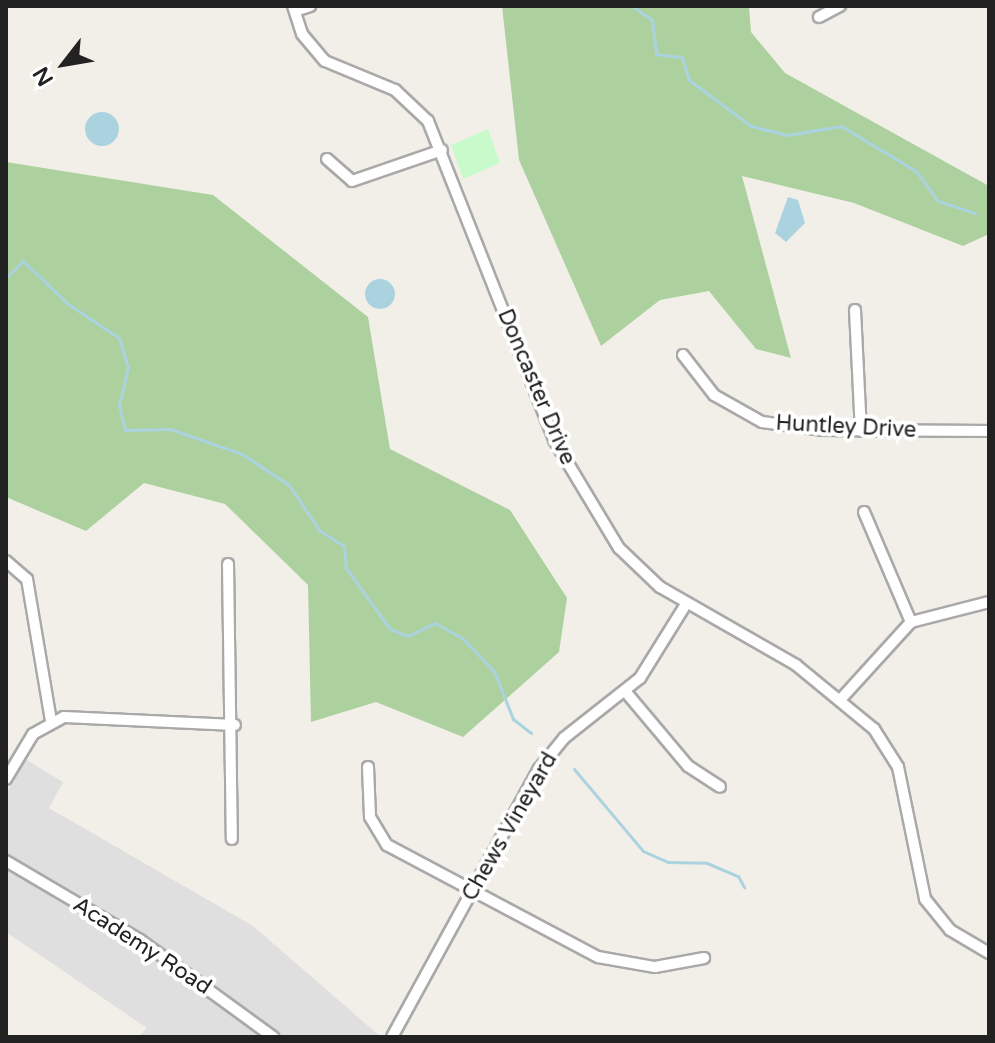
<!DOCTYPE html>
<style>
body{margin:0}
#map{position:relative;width:995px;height:1043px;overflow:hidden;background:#f2efe9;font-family:"Varela Round",sans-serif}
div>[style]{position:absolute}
.residential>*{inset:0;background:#e0dfdf}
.forest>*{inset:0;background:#add19e}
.park>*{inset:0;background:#c8facc}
.water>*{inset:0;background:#aad3df}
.round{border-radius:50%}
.stream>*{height:3px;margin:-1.5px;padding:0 1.5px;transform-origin:1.5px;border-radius:1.5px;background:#aad3df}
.roads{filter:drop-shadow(2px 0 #a9a9a9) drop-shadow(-2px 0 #a9a9a9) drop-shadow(0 2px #a9a9a9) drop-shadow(0 -2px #a9a9a9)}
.minor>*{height:10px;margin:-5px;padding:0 5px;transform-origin:5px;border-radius:5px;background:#fff}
span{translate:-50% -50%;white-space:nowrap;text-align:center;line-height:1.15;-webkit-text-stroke:8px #fff;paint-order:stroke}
.street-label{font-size:22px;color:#222}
.frame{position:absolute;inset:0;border:8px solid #222;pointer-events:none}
.north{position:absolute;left:24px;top:24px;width:80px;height:80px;-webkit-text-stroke:6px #fff;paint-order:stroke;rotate:239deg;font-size:22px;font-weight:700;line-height:32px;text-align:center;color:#222}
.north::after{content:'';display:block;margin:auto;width:28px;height:36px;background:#222;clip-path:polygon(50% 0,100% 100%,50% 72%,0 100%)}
</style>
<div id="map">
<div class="residential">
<div style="clip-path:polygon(25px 759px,63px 782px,49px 808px,253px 926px,381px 1037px,138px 1037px,147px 1028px,6px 932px,6px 794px)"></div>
</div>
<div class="forest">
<div style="clip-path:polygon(502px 6px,749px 6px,751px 32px,785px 73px,989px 186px,989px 234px,963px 246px,854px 203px,742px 176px,791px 358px,756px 349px,709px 291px,660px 300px,601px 346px,519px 160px)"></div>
<div style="clip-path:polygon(6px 162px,213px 195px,368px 317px,390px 449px,510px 510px,567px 598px,559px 652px,463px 737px,376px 702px,311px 722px,308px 585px,225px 504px,144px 483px,86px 531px,6px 497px)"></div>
</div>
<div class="park">
<div style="clip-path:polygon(488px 129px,500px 163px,463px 179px,451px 145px)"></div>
</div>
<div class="water">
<div class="round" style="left:85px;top:112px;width:34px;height:34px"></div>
<div style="clip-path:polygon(788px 197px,798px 200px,805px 223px,786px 242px,775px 233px)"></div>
<div class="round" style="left:365px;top:279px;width:30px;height:30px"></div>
</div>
<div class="stream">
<div style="left:632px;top:6px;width:24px;rotate:35deg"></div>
<div style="left:652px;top:20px;width:34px;rotate:83deg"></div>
<div style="left:656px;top:54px;width:26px;rotate:7deg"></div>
<div style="left:682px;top:57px;width:24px;rotate:73deg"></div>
<div style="left:689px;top:80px;width:77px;rotate:36.6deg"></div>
<div style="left:751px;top:126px;width:38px;rotate:14deg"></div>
<div style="left:788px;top:135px;width:54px;rotate:-9.6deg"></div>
<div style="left:841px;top:126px;width:87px;rotate:31deg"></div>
<div style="left:916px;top:171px;width:37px;rotate:54deg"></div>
<div style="left:938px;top:201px;width:39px;rotate:18deg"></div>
<div style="left:6px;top:278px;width:24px;rotate:-45deg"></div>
<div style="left:23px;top:261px;width:62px;rotate:43.7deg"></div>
<div style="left:68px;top:304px;width:61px;rotate:33.7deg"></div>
<div style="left:119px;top:338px;width:30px;rotate:73deg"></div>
<div style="left:128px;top:367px;width:39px;rotate:103deg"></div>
<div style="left:119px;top:405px;width:26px;rotate:77deg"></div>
<div style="left:125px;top:430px;width:45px;rotate:-1.3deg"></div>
<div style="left:170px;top:429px;width:76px;rotate:19.1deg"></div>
<div style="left:242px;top:454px;width:56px;rotate:33.4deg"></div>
<div style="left:289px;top:485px;width:54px;rotate:56.3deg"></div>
<div style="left:319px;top:530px;width:30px;rotate:33deg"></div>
<div style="left:344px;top:546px;width:22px;rotate:85deg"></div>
<div style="left:346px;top:568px;width:75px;rotate:54.2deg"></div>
<div style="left:390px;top:629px;width:19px;rotate:21deg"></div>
<div style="left:408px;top:636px;width:30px;rotate:-26deg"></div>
<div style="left:435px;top:623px;width:31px;rotate:29deg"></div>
<div style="left:462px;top:638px;width:46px;rotate:45.9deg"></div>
<div style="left:494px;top:671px;width:52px;rotate:68.4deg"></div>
<div style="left:513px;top:719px;width:23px;rotate:38deg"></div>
<div style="left:574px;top:769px;width:107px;rotate:49.9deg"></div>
<div style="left:643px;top:851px;width:27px;rotate:24deg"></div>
<div style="left:668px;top:862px;width:39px;rotate:1deg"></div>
<div style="left:707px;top:863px;width:34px;rotate:23deg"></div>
<div style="left:738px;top:876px;width:13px;rotate:61deg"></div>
</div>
<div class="roads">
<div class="minor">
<div style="left:293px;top:6px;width:29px;rotate:72deg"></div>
<div style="left:302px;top:34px;width:35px;rotate:50deg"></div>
<div style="left:325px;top:61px;width:76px;rotate:22.5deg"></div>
<div style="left:395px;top:90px;width:45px;rotate:43.2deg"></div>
<div style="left:428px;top:121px;width:343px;rotate:68.4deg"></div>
<div style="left:554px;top:440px;width:126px;rotate:59deg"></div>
<div style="left:619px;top:548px;width:57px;rotate:43.6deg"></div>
<div style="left:660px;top:587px;width:157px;rotate:29.8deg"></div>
<div style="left:796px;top:665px;width:101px;rotate:39.4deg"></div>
<div style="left:874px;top:729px;width:45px;rotate:57.7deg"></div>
<div style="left:898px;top:767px;width:135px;rotate:78.4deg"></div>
<div style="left:925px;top:899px;width:40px;rotate:51deg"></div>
<div style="left:950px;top:930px;width:45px;rotate:30.5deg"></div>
<div style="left:295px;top:11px;width:16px;rotate:-18deg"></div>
<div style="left:819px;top:17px;width:24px;rotate:-28deg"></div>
<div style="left:327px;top:159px;width:33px;rotate:41deg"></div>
<div style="left:352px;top:181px;width:95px;rotate:-19deg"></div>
<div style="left:855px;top:310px;width:121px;rotate:87.2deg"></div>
<div style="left:683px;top:355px;width:51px;rotate:52.2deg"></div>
<div style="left:714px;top:395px;width:55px;rotate:29.4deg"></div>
<div style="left:762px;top:422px;width:62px;rotate:7.5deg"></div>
<div style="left:823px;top:430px;width:166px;rotate:0.3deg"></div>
<div style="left:864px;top:512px;width:120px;rotate:66.9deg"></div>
<div style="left:6px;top:561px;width:28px;rotate:41deg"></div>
<div style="left:27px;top:579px;width:144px;rotate:80.4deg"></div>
<div style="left:228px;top:564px;width:275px;rotate:89.2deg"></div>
<div style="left:625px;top:691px;width:98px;rotate:50deg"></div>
<div style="left:688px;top:766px;width:38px;rotate:33deg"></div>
<div style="left:840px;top:700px;width:105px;rotate:-47.7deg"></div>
<div style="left:911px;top:622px;width:81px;rotate:-14.4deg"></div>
<div style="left:368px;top:767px;width:50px;rotate:87.7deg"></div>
<div style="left:370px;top:817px;width:33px;rotate:59deg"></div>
<div style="left:387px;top:845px;width:239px;rotate:28deg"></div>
<div style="left:598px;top:957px;width:58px;rotate:10deg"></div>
<div style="left:655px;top:967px;width:50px;rotate:-10.4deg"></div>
<div style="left:6px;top:779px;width:52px;rotate:-59deg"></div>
<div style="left:33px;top:734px;width:35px;rotate:-29deg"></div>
<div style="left:64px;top:717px;width:171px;rotate:2.7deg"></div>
<div style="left:6px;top:861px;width:156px;rotate:30.5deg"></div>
<div style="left:140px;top:940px;width:165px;rotate:36.1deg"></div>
<div style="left:392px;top:1037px;width:306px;rotate:-61.3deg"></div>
<div style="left:539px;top:769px;width:40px;rotate:-51deg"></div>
<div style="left:564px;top:738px;width:97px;rotate:-38.3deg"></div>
<div style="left:640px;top:678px;width:87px;rotate:-58.1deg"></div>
</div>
</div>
<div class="street-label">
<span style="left:536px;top:387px;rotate:67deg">Doncaster Drive</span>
<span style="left:846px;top:427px;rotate:3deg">Huntley Drive</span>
<span style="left:510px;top:827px;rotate:-60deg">Chews Vineyard</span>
<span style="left:142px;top:946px;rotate:33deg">Academy Road</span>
</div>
<div class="frame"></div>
<div class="north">N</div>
</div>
